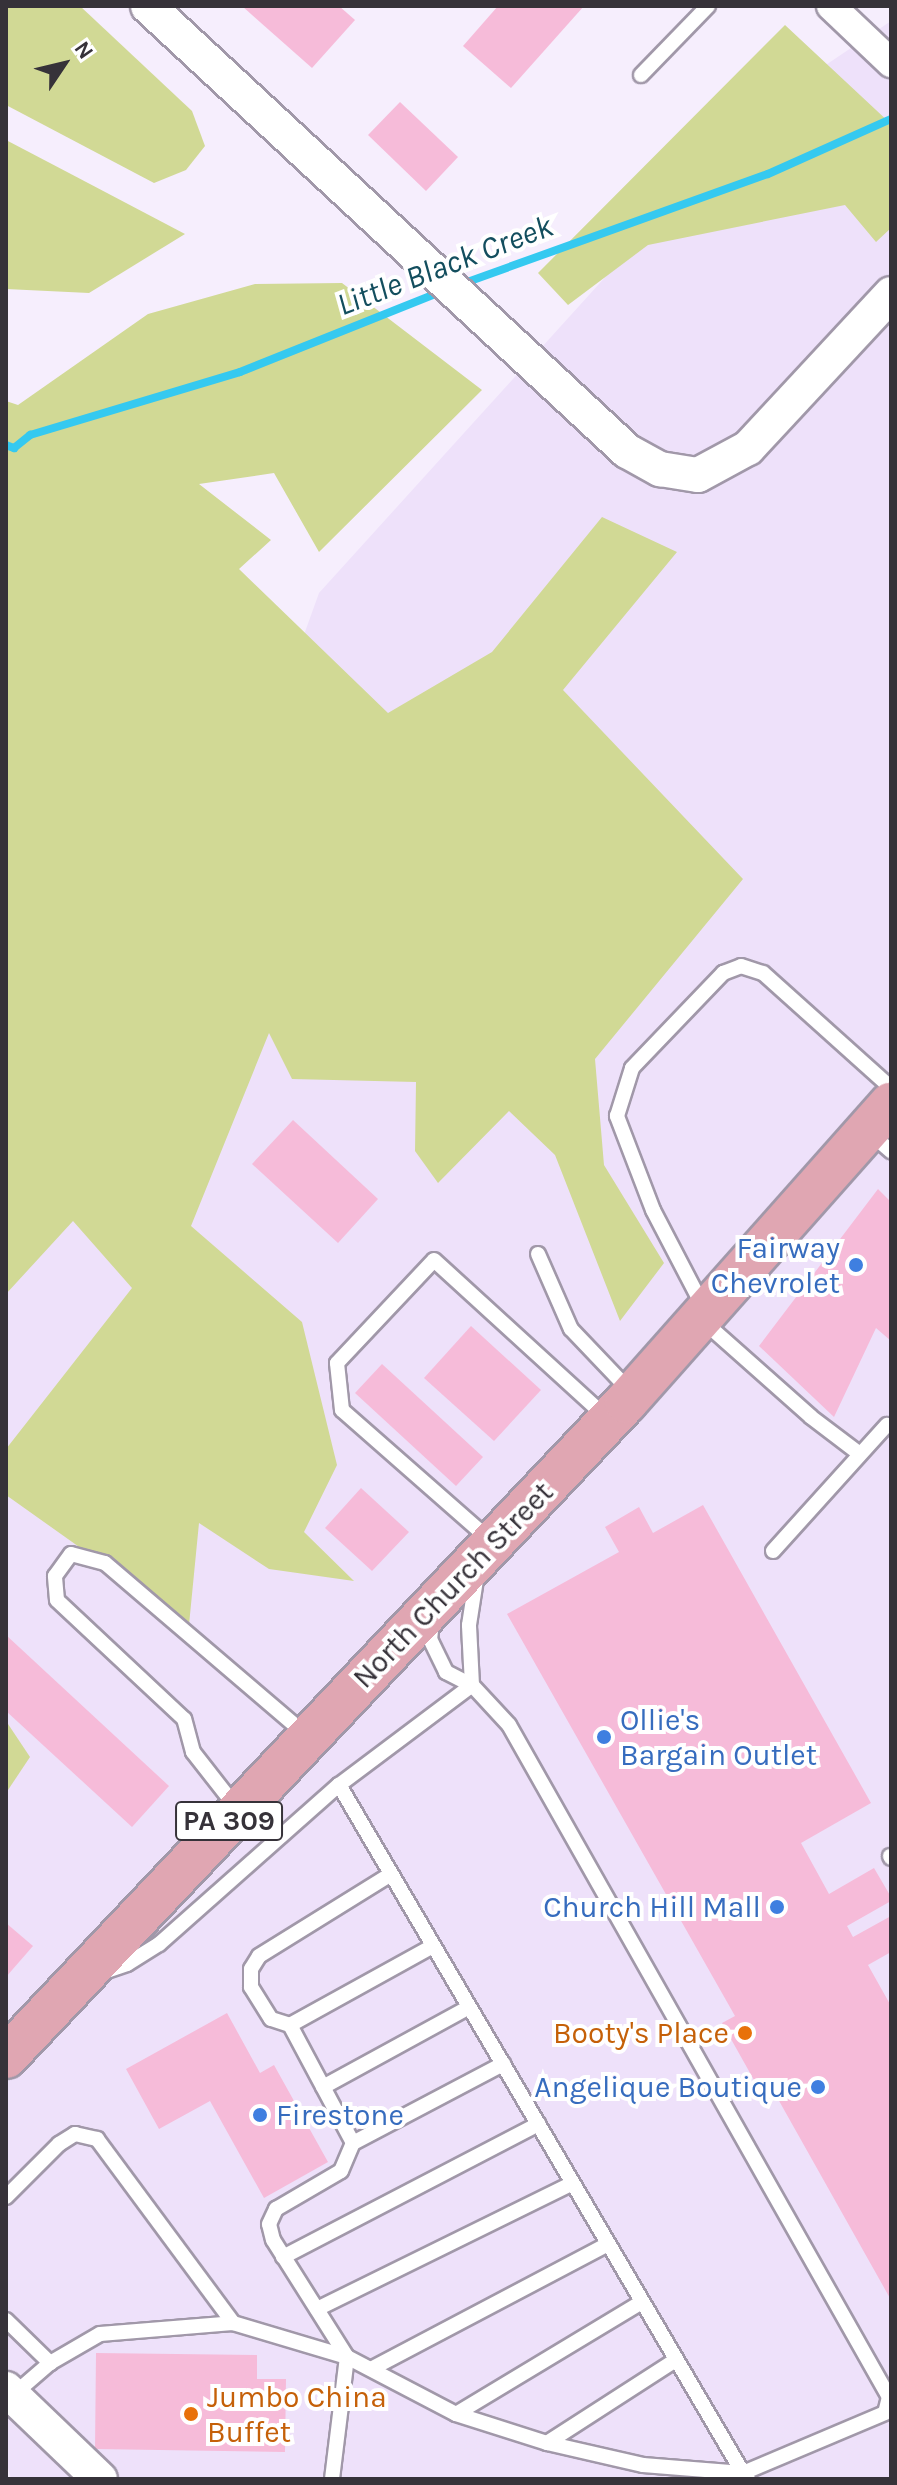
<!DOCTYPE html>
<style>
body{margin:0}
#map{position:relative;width:897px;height:2485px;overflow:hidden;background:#f6eefd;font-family:Karla,sans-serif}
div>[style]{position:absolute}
.built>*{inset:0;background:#eee1fa}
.green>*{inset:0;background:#d1d995}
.stream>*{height:8px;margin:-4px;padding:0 4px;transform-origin:4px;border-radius:4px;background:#35c9f0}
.building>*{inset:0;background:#f6bbd9}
.roads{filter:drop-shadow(2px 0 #a198a9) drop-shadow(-2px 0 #a198a9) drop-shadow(0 2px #a198a9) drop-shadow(0 -2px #a198a9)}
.service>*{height:14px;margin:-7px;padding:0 7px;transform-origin:7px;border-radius:7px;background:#fff}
.minor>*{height:28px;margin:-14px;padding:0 14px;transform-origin:14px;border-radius:14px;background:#fff}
.tertiary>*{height:34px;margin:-17px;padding:0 17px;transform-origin:17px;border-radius:17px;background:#fff}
.primary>*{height:42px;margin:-21px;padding:0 21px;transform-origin:21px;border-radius:21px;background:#e0a6b2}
.dots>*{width:22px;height:22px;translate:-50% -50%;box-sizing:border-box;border:4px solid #fff;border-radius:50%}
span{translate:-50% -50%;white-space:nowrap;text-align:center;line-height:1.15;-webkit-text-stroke:8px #fff;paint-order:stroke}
.shield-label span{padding:2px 6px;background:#fff;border:2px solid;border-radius:6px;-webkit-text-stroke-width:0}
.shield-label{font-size:28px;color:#363239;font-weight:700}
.shop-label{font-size:30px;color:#366cbe}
.right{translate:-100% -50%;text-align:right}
.left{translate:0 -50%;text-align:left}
.street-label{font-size:30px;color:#363239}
.food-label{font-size:30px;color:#c56008}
.water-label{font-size:32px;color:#134e5e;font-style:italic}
.frame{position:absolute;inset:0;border:8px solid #363239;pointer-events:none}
.north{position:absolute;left:24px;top:24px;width:80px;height:80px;-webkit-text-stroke:6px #fff;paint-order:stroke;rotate:55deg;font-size:22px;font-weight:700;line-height:32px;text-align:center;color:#363239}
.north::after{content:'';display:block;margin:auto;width:28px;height:36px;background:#363239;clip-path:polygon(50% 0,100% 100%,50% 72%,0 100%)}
</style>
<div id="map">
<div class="built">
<div style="clip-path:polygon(891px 21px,891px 2479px,11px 2479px,6px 2460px,6px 1277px,162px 1029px,319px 593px,753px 114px)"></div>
</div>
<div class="green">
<div style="clip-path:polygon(6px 6px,80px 6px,192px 111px,205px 146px,186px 170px,154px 183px,6px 105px)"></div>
<div style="clip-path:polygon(785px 25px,891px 124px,891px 228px,876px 242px,845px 205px,648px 245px,568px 305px,538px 273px)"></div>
<div style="clip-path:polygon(6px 140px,69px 173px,185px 234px,89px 293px,6px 289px)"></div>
<div style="clip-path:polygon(342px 283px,482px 390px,319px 552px,274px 473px,199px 484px,271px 540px,239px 569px,388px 713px,492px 652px,602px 517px,677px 552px,563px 690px,743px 879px,595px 1059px,604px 1165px,664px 1263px,620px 1321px,555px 1155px,509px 1111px,438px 1183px,415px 1151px,416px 1082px,292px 1079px,269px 1033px,191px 1226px,302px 1322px,337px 1465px,304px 1532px,354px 1581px,269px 1569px,199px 1523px,189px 1625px,6px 1495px,6px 1449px,132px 1288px,73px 1221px,6px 1294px,6px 401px,18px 405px,148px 314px,255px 284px)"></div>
<div style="clip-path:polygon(6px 1721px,30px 1757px,6px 1793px)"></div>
</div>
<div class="stream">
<div style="left:459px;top:285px;width:328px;rotate:-19.8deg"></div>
<div style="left:768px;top:174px;width:135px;rotate:-24.1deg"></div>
<div style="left:6px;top:445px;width:9px;rotate:21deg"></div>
<div style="left:14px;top:448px;width:21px;rotate:-39deg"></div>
<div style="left:30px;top:435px;width:219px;rotate:-16.7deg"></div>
<div style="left:240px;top:372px;width:219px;rotate:-21.8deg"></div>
</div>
<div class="building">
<div style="clip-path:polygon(242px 6px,339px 6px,355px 20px,312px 68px)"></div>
<div style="clip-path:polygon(498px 6px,584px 6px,511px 88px,463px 46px)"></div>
<div style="clip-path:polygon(400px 102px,458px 157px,426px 191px,368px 135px)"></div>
<div style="clip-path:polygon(293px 1120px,378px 1199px,338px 1243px,252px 1164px)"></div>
<div style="clip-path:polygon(878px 1189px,891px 1202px,891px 1341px,876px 1328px,834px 1417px,759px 1346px)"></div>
<div style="clip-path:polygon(471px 1326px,541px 1390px,494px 1441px,424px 1378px)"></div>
<div style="clip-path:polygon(382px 1364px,483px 1457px,456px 1486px,355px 1393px)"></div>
<div style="clip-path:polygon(361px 1488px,409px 1532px,372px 1571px,325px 1528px)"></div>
<div style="clip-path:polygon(703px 1505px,871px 1803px,801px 1843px,829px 1894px,874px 1868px,891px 1897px,891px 1901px,847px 1926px,853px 1937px,891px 1916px,891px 1952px,868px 1965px,891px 2006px,891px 2300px,769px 2083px,759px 2089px,722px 2023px,735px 2016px,507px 1614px,619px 1552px,605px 1527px,639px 1507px,653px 1533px)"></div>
<div style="clip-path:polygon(6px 1635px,169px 1786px,132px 1827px,6px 1711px)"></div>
<div style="clip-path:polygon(6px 1923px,33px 1946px,6px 1977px)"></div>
<div style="clip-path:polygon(227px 2013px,260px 2073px,274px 2065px,328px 2162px,264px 2198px,210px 2101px,159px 2129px,126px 2069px)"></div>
<div style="clip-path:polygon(96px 2353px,257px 2355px,257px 2379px,286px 2379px,285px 2452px,95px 2449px)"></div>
</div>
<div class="roads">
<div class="service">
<div style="left:641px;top:75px;width:96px;rotate:-45.8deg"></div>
<div style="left:870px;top:1133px;width:28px;rotate:41deg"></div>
<div style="left:538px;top:1254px;width:82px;rotate:66.3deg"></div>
<div style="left:571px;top:1329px;width:86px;rotate:46.4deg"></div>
<div style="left:704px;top:1308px;width:110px;rotate:-117.5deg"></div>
<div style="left:653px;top:1210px;width:101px;rotate:-111deg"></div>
<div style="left:617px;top:1116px;width:50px;rotate:-72.6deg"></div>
<div style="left:632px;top:1068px;width:132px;rotate:-46.2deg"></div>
<div style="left:723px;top:973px;width:19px;rotate:-21deg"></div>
<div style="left:741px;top:966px;width:23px;rotate:18deg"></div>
<div style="left:763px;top:973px;width:172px;rotate:41.9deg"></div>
<div style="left:703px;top:1321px;width:144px;rotate:41.6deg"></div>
<div style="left:811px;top:1417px;width:61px;rotate:37.1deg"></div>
<div style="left:490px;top:1540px;width:197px;rotate:-138.7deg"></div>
<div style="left:342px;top:1410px;width:47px;rotate:-96.1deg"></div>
<div style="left:337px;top:1363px;width:141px;rotate:-46.7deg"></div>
<div style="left:434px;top:1260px;width:234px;rotate:42.4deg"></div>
<div style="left:773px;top:1551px;width:170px;rotate:-47.9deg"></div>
<div style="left:432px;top:1621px;width:18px;rotate:96deg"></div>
<div style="left:430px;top:1639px;width:37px;rotate:64deg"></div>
<div style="left:446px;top:1672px;width:29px;rotate:27deg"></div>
<div style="left:472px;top:1685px;width:60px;rotate:-92.9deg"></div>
<div style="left:469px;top:1625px;width:46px;rotate:-81.2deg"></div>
<div style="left:236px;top:1807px;width:70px;rotate:-128deg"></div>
<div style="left:193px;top:1752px;width:34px;rotate:-105deg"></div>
<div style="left:184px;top:1719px;width:174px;rotate:-136.9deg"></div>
<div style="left:57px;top:1600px;width:24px;rotate:-95deg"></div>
<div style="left:55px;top:1576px;width:27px;rotate:-54deg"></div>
<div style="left:71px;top:1554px;width:35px;rotate:15deg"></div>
<div style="left:105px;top:1563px;width:263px;rotate:40.5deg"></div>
<div style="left:890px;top:1856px;width:2px;rotate:63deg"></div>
<div style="left:107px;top:1971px;width:21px;rotate:-19deg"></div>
<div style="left:127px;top:1964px;width:38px;rotate:-32deg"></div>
<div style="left:159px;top:1944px;width:240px;rotate:-41.5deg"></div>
<div style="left:339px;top:1785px;width:166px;rotate:-36.9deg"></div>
<div style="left:472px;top:1685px;width:54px;rotate:47.2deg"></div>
<div style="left:509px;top:1725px;width:772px;rotate:60.51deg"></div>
<div style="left:889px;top:2397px;width:16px;rotate:104deg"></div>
<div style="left:885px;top:2413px;width:154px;rotate:157.1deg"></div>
<div style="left:743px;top:2473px;width:798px;rotate:-120.42deg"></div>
<div style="left:290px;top:2025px;width:163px;rotate:-28.9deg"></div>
<div style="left:323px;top:2087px;width:166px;rotate:-28.7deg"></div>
<div style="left:353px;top:2143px;width:134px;rotate:-118.1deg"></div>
<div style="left:290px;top:2025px;width:20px;rotate:-162deg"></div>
<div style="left:271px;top:2019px;width:38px;rotate:-122deg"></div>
<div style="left:251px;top:1987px;width:18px;rotate:-90deg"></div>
<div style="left:251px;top:1969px;width:15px;rotate:-58deg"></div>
<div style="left:259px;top:1956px;width:155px;rotate:-31.8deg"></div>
<div style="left:6px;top:2197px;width:75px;rotate:-45deg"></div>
<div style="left:59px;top:2144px;width:19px;rotate:-32deg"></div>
<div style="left:75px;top:2134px;width:23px;rotate:13deg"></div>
<div style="left:97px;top:2139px;width:229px;rotate:53.5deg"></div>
<div style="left:283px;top:2257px;width:288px;rotate:-27.5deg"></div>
<div style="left:317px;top:2309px;width:283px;rotate:-26.2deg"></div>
<div style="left:6px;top:2320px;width:62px;rotate:44.3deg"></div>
<div style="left:347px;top:2357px;width:138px;rotate:-122.3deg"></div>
<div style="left:273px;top:2240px;width:16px;rotate:-104deg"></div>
<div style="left:269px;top:2224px;width:17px;rotate:-65deg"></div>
<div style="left:276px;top:2209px;width:75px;rotate:-30.3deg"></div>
<div style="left:341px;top:2171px;width:30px;rotate:-67deg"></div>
<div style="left:353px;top:2143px;width:170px;rotate:-27.8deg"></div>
<div style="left:371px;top:2369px;width:268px;rotate:-27.8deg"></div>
<div style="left:13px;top:2395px;width:49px;rotate:-40.9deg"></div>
<div style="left:50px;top:2363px;width:58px;rotate:-30.1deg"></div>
<div style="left:100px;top:2334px;width:133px;rotate:-4.7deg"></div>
<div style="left:233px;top:2323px;width:119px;rotate:16.6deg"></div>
<div style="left:456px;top:2414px;width:217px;rotate:-31.1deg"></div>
<div style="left:547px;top:2443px;width:151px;rotate:-32.8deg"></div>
<div style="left:332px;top:2479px;width:123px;rotate:-83deg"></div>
<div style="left:347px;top:2357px;width:123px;rotate:27.6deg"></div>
<div style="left:456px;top:2414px;width:96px;rotate:17.7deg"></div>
<div style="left:547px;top:2443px;width:98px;rotate:12.9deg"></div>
<div style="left:643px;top:2465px;width:100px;rotate:4.6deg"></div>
<div style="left:743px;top:2473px;width:8px;rotate:50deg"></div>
</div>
<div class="minor">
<div style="left:831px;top:6px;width:83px;rotate:43.5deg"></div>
</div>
<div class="tertiary">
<div style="left:148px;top:6px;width:654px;rotate:42.89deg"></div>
<div style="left:627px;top:451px;width:38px;rotate:29deg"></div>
<div style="left:660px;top:469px;width:38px;rotate:9deg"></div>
<div style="left:698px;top:475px;width:57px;rotate:-28.4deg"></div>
<div style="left:748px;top:448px;width:210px;rotate:-47.1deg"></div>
<div style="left:6px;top:2389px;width:130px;rotate:43.8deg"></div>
</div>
<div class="primary">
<div style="left:6px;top:2057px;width:902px;rotate:-46.57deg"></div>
<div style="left:626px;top:1402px;width:399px;rotate:-48.4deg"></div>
</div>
</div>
<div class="dots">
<div style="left:856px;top:1265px;background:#3f7fe0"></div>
<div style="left:604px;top:1737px;background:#3f7fe0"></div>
<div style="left:777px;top:1907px;background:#3f7fe0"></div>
<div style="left:745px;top:2033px;background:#e8710a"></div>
<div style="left:818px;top:2087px;background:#3f7fe0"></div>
<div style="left:260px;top:2115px;background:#3f7fe0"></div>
<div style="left:191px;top:2414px;background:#e8710a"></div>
</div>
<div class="shield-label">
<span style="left:229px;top:1821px">PA 309</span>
</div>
<div class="shop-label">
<span class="right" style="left:840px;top:1265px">Fairway<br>Chevrolet</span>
<span class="left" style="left:620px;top:1737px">Ollie's<br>Bargain Outlet</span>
<span class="right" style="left:761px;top:1907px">Church Hill Mall</span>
<span class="right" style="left:802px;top:2087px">Angelique Boutique</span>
<span class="left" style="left:276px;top:2115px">Firestone</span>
</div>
<div class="street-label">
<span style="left:453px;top:1585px;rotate:-46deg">North Church Street</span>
</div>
<div class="food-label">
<span class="right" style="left:729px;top:2033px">Booty's Place</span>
<span class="left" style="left:207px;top:2414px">Jumbo China<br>Buffet</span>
</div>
<div class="water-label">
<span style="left:445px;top:266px;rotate:-21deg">Little Black Creek</span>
</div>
<div class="frame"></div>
<div class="north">N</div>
</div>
